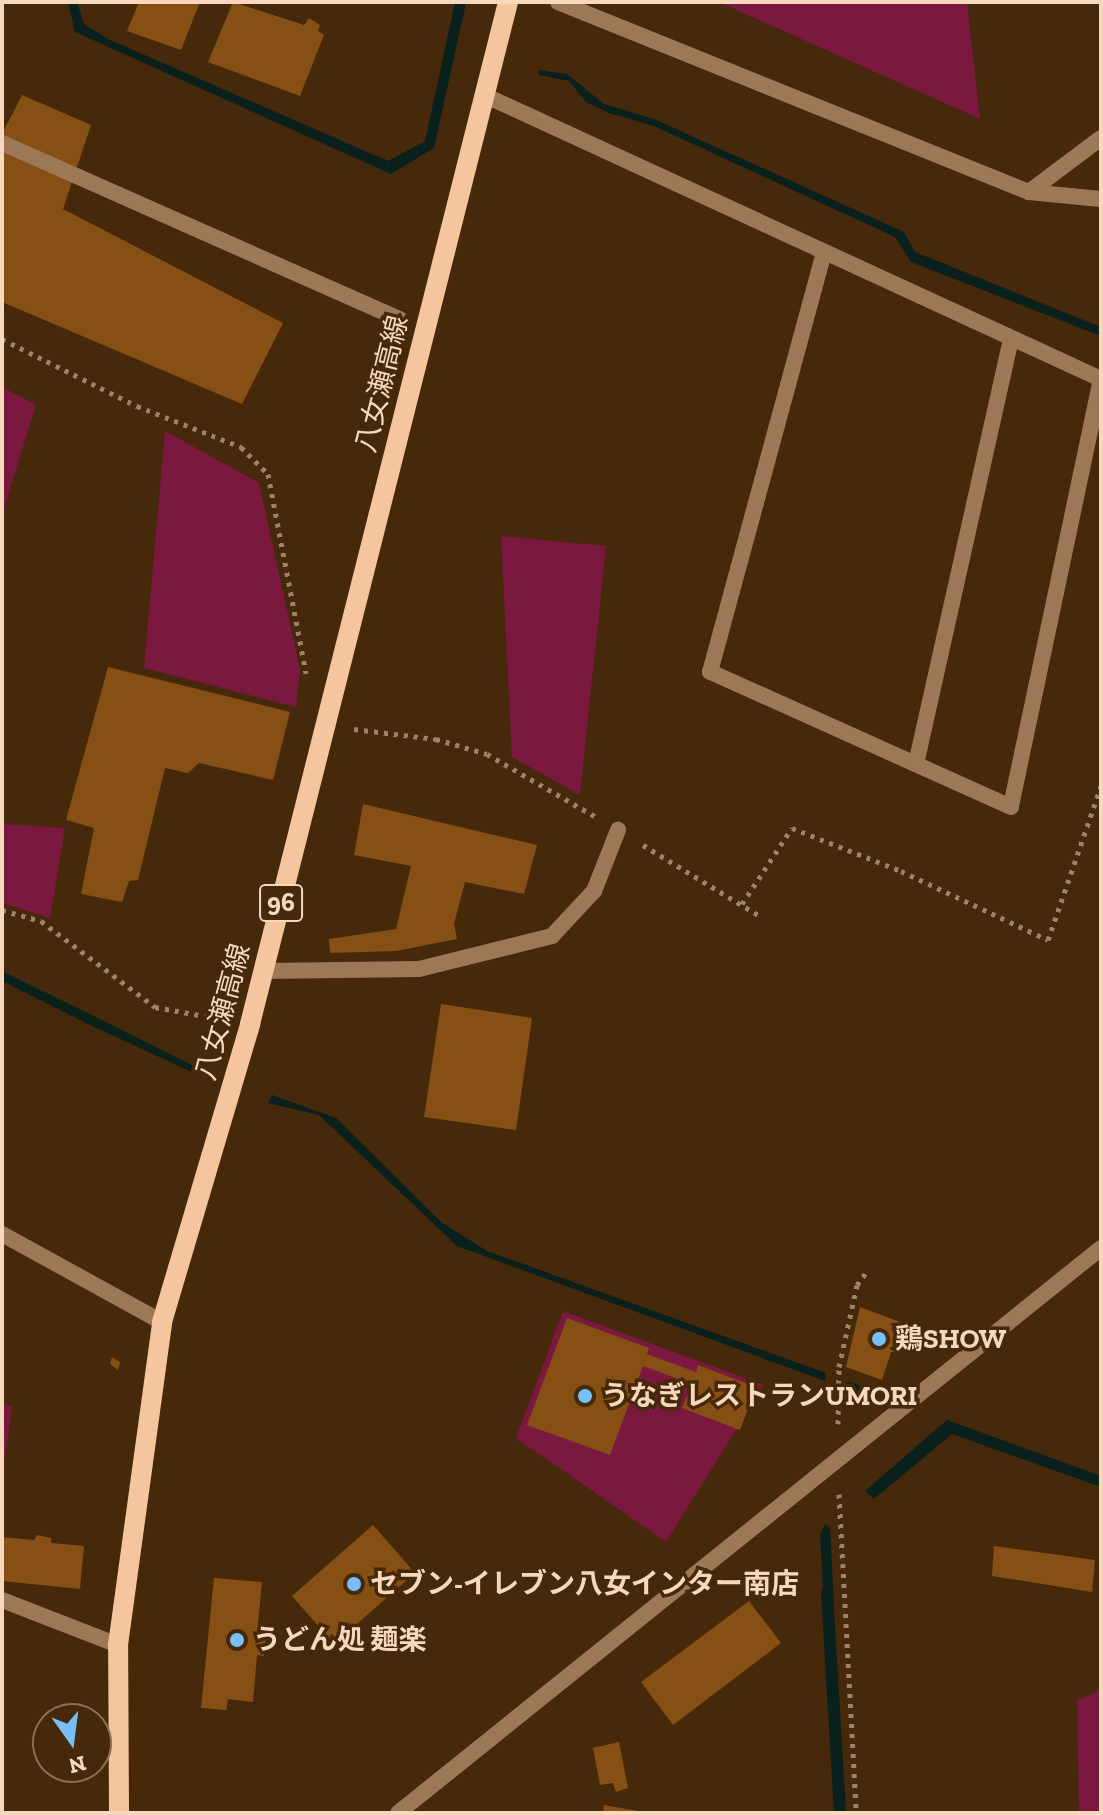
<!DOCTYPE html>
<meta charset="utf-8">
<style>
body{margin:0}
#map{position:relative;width:1103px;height:1815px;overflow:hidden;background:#46280a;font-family:"Zilla Slab","Noto Sans JP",serif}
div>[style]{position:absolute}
.green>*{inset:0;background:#7a183f}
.water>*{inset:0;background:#09201c}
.stream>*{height:12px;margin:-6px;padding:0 6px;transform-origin:6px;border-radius:6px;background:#09201c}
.building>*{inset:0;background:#865015}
.path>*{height:5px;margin-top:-2.5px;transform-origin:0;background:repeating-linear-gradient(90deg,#a18266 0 4px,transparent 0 10px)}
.service>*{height:16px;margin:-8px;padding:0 8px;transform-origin:8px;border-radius:8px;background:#9d7857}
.minor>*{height:16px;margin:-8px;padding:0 8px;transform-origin:8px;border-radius:8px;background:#9d7857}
.tertiary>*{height:16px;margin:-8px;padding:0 8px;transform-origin:8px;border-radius:8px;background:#9d7857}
.primary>*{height:20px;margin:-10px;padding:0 10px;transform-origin:10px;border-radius:10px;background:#f5c69e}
.dots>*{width:22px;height:22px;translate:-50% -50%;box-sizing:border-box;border:4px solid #46280a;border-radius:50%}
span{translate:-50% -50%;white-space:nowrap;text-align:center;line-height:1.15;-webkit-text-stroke:7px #46280a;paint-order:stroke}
.shield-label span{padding:2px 6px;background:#46280a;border:2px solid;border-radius:6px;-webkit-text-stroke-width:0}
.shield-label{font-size:26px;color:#f8d8bd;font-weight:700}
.street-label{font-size:28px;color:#f8d8bd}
.poi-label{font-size:28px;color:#f8d8bd;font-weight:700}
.left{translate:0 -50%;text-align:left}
.frame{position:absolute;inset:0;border:4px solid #f8d8bd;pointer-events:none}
.north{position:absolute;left:32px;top:1703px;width:80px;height:80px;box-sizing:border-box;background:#46280a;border:2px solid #8d6e52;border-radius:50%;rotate:166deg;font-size:22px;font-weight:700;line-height:32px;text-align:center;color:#f8d8bd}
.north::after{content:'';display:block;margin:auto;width:28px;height:36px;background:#76c0f7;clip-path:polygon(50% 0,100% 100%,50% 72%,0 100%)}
</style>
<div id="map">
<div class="green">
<div style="clip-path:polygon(719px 2px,967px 2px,980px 119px)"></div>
<div style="clip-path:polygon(2px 387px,36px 405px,2px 515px)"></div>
<div style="clip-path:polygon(165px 431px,259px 483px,300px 669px,296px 707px,144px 668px)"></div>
<div style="clip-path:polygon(501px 536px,606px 546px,580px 795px,512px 757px)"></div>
<div style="clip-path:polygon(2px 824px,65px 828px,50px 918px,2px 903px)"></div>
<div style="clip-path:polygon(563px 1311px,764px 1385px,666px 1542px,516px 1438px)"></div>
<div style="clip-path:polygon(2px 1403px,12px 1407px,2px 1476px)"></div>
<div style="clip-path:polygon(1101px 1678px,1101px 1813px,1079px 1813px,1077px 1700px,1098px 1692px)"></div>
</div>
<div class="water">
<div style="clip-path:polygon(68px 2px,77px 2px,84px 24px,108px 39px,388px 161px,425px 141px,455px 2px,466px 3px,434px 148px,391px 174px,75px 32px)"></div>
<div style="clip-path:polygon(539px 70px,567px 74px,604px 104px,654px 119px,904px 232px,915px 252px,1101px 327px,1101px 336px,911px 262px,895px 237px,654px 126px,609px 113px,586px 102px,569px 81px,539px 75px)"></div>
<div style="clip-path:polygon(2px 971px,124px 1031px,198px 1068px,194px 1073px,88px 1024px,2px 981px)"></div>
<div style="clip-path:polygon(272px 1095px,336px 1118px,441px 1222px,487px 1251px,826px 1373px,825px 1381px,457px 1246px,319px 1115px,268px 1103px)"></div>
<div style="clip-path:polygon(947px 1420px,1101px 1476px,1101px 1487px,952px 1434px,874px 1499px,865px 1491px)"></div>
<div style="clip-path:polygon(825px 1524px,830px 1528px,834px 1607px,824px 1608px,820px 1535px)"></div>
</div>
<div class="stream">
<div style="left:850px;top:1388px;width:18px;rotate:22deg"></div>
<div style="left:827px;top:1593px;width:220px;rotate:86.6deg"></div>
</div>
<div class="building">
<div style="clip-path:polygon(139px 2px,200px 2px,181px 50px,127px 31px)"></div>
<div style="clip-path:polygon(233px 2px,304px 25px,309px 18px,320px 25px,318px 31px,324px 35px,300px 96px,208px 62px)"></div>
<div style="clip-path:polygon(22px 95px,91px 125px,63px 209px,283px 323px,242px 404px,2px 302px,2px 134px)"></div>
<div style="clip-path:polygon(108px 667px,290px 712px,273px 780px,199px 763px,188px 773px,165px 768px,138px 880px,129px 881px,122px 902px,81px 894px,94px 828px,66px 820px)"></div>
<div style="clip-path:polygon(363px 804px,537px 845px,524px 894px,465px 882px,454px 924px,457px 939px,396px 951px,330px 953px,329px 939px,396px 929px,411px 866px,354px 855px)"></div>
<div style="clip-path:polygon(441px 1004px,532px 1018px,516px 1130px,424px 1117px)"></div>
<div style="clip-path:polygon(860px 1307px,911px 1326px,900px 1352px,891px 1352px,882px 1380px,846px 1367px)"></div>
<div style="clip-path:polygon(567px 1318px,649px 1348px,647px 1354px,696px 1372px,698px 1365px,756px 1387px,740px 1430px,682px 1408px,692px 1384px,643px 1366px,610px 1455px,527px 1425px)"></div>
<div style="clip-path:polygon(112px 1357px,120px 1362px,118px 1370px,110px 1364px)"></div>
<div style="clip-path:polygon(373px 1525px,415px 1573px,334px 1644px,292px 1596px)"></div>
<div style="clip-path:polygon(37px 1535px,51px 1538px,51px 1543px,84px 1546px,80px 1589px,2px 1581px,2px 1537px,34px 1540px)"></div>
<div style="clip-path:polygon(994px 1546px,1095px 1560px,1092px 1592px,992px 1576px)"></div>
<div style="clip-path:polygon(214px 1578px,262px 1582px,258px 1623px,267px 1624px,264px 1656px,257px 1655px,253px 1702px,228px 1699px,226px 1710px,201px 1708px)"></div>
<div style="clip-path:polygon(749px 1601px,781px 1643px,673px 1725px,641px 1682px)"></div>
<div style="clip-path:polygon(619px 1742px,628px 1788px,616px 1792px,613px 1783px,600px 1785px,593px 1748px)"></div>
<div style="clip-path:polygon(604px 1805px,638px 1811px,637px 1813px,603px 1813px)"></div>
</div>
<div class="path">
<div style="left:2px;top:339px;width:151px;rotate:26.4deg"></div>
<div style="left:137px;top:406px;width:112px;rotate:21.5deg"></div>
<div style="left:241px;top:447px;width:38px;rotate:45deg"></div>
<div style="left:268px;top:474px;width:203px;rotate:79.2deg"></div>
<div style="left:354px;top:729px;width:83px;rotate:7deg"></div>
<div style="left:436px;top:739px;width:53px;rotate:16.4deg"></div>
<div style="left:487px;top:754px;width:126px;rotate:30deg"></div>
<div style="left:643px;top:845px;width:135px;rotate:31.3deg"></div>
<div style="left:742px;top:904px;width:91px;rotate:-56.7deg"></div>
<div style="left:792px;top:828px;width:117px;rotate:21.5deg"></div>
<div style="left:901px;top:871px;width:162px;rotate:25.1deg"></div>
<div style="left:1048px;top:940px;width:163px;rotate:-71deg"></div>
<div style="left:2px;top:910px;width:41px;rotate:15.8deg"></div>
<div style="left:41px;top:921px;width:143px;rotate:37deg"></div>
<div style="left:155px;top:1007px;width:67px;rotate:10.3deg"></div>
<div style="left:838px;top:1424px;width:57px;rotate:-89deg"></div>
<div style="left:839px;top:1367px;width:84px;rotate:-77.6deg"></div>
<div style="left:857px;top:1285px;width:19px;rotate:-54deg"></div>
<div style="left:839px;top:1494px;width:319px;rotate:86.9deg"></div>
</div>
<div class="service">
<div style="left:558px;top:2px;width:508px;rotate:21.97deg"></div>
<div style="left:1029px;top:192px;width:72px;rotate:5.6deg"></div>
<div style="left:484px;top:95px;width:679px;rotate:24.72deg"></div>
<div style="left:1101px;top:379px;width:437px;rotate:101.9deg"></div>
<div style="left:1011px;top:807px;width:330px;rotate:-155.8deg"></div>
<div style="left:710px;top:672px;width:435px;rotate:-74.8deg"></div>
<div style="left:2px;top:143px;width:436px;rotate:23.9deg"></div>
<div style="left:1029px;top:192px;width:90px;rotate:-36.9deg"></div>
<div style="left:916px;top:764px;width:436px;rotate:-77.4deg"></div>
</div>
<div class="minor">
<div style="left:264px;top:971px;width:155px;rotate:-0.7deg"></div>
<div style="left:419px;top:969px;width:137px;rotate:-13.9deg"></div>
<div style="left:552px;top:936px;width:62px;rotate:-47deg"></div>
<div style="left:594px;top:891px;width:66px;rotate:-68.5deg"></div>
<div style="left:2px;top:1234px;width:183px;rotate:28.8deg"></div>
<div style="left:2px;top:1600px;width:124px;rotate:21.2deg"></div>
</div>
<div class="tertiary">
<div style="left:398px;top:1813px;width:902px;rotate:-38.79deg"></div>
</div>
<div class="primary">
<div style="left:119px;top:1813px;width:168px;rotate:-90.3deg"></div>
<div style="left:118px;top:1645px;width:326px;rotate:-82.2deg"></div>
<div style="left:162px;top:1322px;width:311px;rotate:-73.5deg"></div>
<div style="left:250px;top:1024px;width:1054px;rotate:-75.83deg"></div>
</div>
<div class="dots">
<div style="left:879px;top:1339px;background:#76c0f7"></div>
<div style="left:585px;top:1396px;background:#76c0f7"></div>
<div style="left:354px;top:1584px;background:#76c0f7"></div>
<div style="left:237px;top:1640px;background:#76c0f7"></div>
</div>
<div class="shield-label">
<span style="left:281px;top:903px">96</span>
</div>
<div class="street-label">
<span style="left:382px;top:384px;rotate:-76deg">八女瀬高線</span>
<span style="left:223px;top:1012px;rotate:-75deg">八女瀬高線</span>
</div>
<div class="poi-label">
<span class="left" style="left:895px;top:1339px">鶏SHOW</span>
<span class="left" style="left:601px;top:1396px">うなぎレストランUMORI</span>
<span class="left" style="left:370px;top:1584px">セブン-イレブン八女インター南店</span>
<span class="left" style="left:253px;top:1640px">うどん処 麺楽</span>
</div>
<div class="frame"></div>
<div class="north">N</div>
</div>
